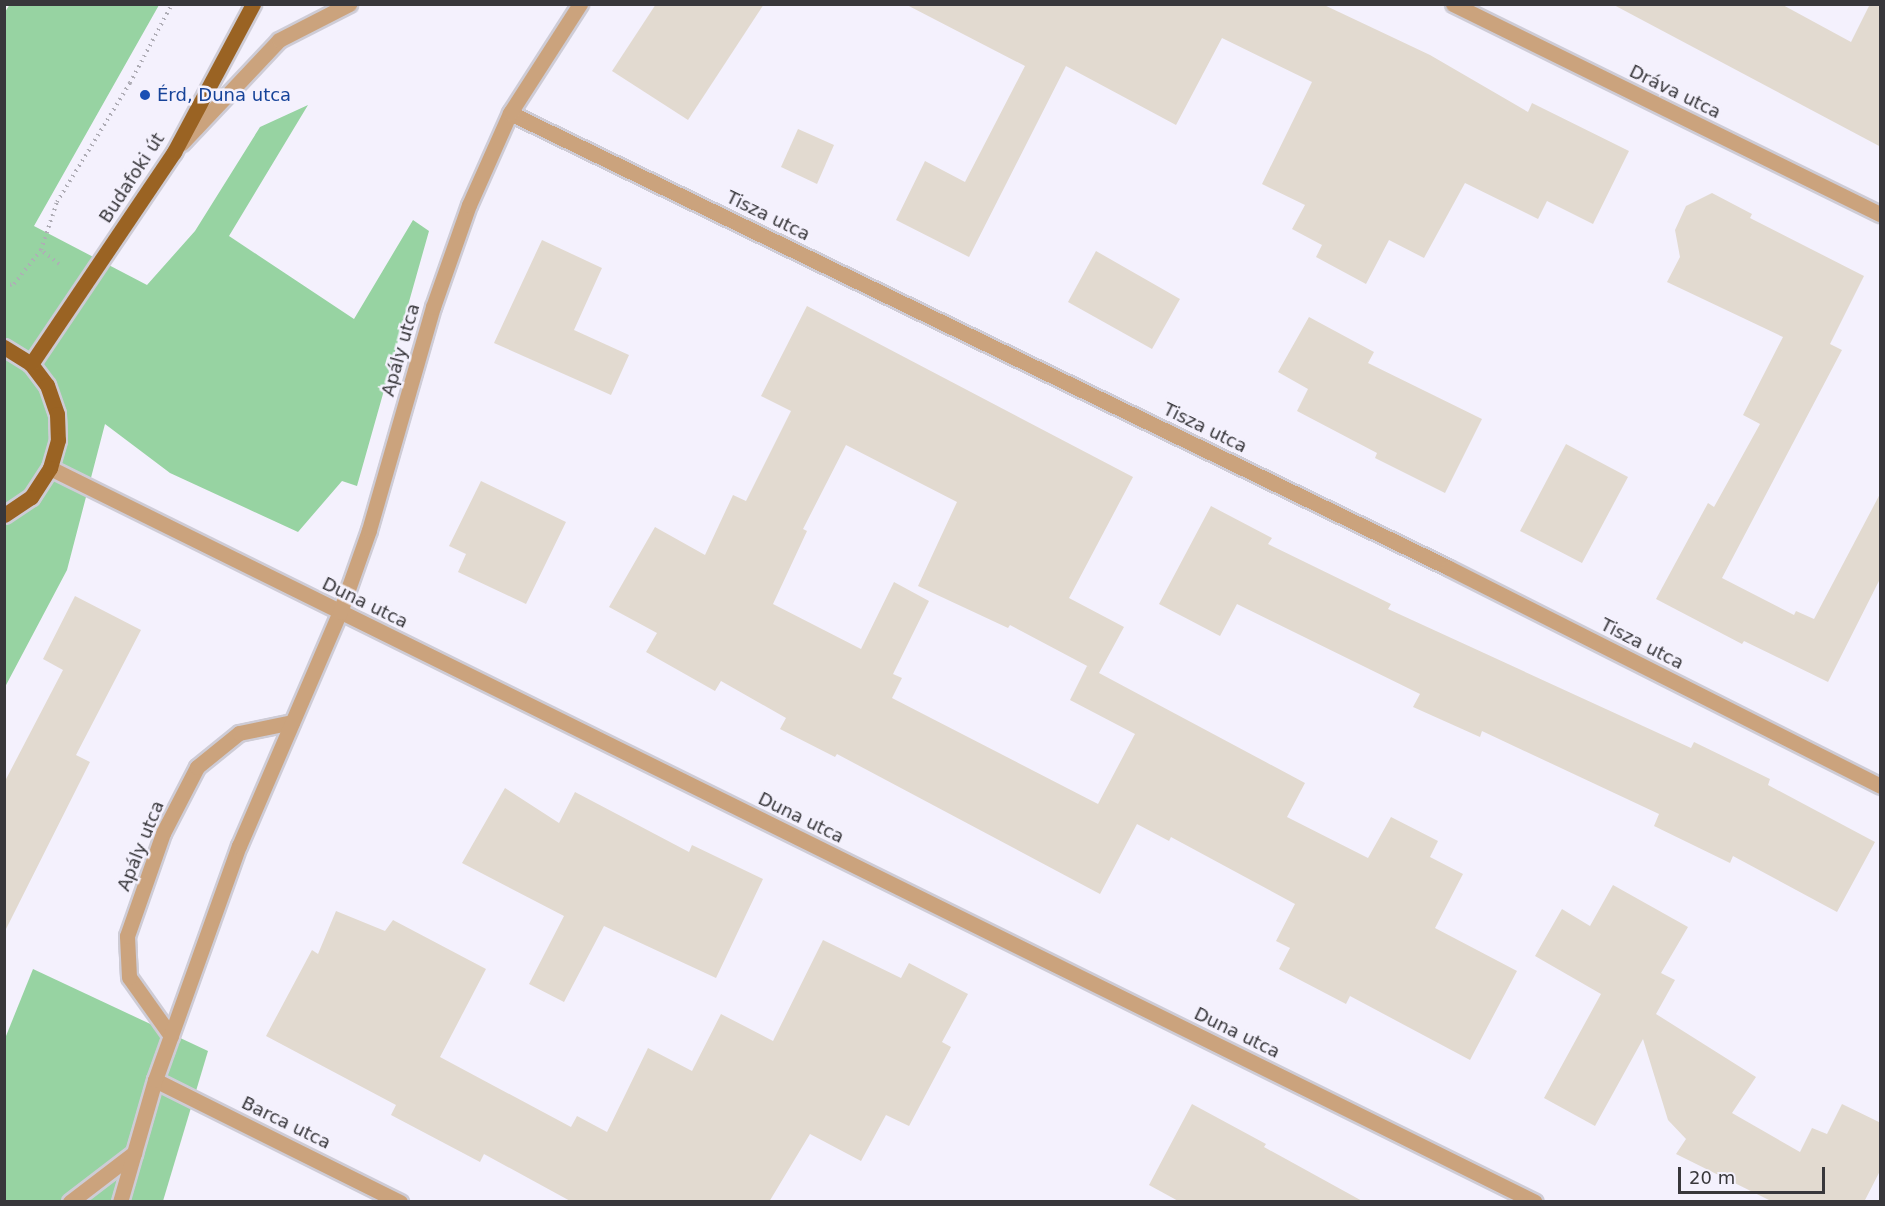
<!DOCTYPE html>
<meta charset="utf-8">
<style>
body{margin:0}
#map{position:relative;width:1885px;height:1206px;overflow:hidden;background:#f4f1fd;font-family:"DejaVu Sans",sans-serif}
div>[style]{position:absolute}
.green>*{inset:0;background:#97d3a2}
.building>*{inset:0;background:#e2dad0}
.path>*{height:4px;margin-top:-2px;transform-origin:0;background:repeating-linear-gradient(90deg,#afadb6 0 1.5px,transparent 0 6px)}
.roads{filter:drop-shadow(2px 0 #ceccd6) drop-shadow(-2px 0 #ceccd6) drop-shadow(0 2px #ceccd6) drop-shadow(0 -2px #ceccd6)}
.service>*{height:15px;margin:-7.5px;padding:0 7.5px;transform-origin:7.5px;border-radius:7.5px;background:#cba37d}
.minor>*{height:15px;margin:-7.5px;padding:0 7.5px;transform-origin:7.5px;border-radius:7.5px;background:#cba37d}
.primary>*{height:15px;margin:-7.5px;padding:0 7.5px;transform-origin:7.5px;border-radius:7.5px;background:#9a6323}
.dots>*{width:16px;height:16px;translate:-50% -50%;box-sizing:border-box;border:3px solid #f4f1fd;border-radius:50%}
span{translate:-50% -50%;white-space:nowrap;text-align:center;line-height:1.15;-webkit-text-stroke:5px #f4f1fd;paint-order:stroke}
.street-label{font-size:18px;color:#38373b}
.transit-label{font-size:18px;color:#164399}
.left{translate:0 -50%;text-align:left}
.frame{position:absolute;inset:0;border:6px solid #38373b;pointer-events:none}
.scale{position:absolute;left:1678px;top:1167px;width:147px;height:27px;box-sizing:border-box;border:3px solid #38373b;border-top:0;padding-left:8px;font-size:18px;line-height:21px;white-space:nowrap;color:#38373b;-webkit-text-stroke:4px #f4f1fd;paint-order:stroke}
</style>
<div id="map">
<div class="green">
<div style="clip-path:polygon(10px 4px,159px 5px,34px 226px,147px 285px,195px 231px,260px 127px,308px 105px,229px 236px,354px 319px,413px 220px,429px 231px,357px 486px,342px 481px,298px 532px,170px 473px,105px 424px,67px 570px,5px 687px,5px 12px)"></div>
<div style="clip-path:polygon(33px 969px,208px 1051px,163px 1201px,5px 1201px,4px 1041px)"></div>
</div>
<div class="building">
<div style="clip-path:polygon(656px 4px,764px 4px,688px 120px,612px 71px)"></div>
<div style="clip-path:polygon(905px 4px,1322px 4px,1430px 55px,1528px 112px,1532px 103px,1629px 151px,1593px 224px,1547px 201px,1538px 219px,1465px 183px,1424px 258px,1389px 240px,1366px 284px,1316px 257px,1322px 245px,1292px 229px,1305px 205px,1262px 184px,1312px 82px,1222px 38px,1176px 125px,1066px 66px,969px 257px,896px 220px,925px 161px,965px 182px,1025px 66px)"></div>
<div style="clip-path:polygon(1612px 4px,1781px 4px,1851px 42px,1870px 4px,1881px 4px,1881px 147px)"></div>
<div style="clip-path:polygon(798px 129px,834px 145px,817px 184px,781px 167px)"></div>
<div style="clip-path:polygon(1712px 193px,1752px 214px,1750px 218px,1864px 276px,1830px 344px,1842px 350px,1722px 578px,1794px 615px,1796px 611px,1814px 619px,1881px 492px,1881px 577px,1828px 682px,1744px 641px,1742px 644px,1656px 599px,1708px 503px,1714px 507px,1760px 424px,1743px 415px,1783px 337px,1667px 282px,1680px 257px,1675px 230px,1686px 206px)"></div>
<div style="clip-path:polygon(542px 240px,602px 268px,574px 330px,629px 355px,611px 395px,494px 343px)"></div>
<div style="clip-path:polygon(1096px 251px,1180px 299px,1152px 349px,1068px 302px)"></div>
<div style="clip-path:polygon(evenodd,807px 306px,1133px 477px,1069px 598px,1124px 627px,1099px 673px,1305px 783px,1287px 817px,1368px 858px,1391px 817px,1438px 841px,1430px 857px,1463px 874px,1435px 928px,1517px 971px,1470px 1060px,1350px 996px,1346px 1004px,1279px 969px,1290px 948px,1276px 941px,1295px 904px,1171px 837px,1169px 841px,1137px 824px,1100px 894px,837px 754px,835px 757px,780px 729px,786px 718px,721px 681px,715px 691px,646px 652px,657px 633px,609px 607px,655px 527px,705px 555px,733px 495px,746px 501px,791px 411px,761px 396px,807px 306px,846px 445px,957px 502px,918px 586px,1008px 628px,1010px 625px,1091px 668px,1087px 666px,1070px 700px,1135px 734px,1098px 804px,892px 698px,902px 678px,893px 674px,929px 601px,894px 582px,861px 649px,773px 604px,807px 531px,803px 529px,846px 445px)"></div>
<div style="clip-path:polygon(1309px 317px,1374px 352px,1368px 363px,1482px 419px,1445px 493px,1375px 458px,1377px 453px,1297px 411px,1308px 389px,1278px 372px)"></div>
<div style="clip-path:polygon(1566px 444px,1628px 477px,1582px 563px,1520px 531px)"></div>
<div style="clip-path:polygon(481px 481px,566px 522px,526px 604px,458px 572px,466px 554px,449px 546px)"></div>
<div style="clip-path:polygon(1211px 506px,1272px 538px,1268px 544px,1391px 604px,1388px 609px,1691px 748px,1694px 742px,1770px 779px,1768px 785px,1875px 842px,1837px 912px,1733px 856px,1730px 863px,1654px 826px,1659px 814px,1482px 731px,1480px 737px,1413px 707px,1420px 694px,1237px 604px,1220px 636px,1159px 604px)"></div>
<div style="clip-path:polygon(75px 596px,141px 630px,76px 755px,90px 762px,4px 933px,4px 783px,63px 670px,43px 659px)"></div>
<div style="clip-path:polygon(505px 788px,559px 823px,575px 792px,689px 852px,692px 845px,763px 879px,716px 978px,604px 926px,564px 1002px,529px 984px,564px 916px,462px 863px)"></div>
<div style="clip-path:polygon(1613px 885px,1688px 927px,1661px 973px,1675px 980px,1656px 1014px,1756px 1077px,1732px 1113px,1800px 1152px,1812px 1128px,1827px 1134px,1842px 1104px,1881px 1123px,1881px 1169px,1864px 1202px,1773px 1202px,1676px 1154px,1686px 1139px,1668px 1120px,1643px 1039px,1595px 1126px,1544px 1098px,1601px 994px,1535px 956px,1562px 909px,1590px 926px)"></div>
<div style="clip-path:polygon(336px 911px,385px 931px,393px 920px,486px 969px,440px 1057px,571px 1127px,577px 1116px,607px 1132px,648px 1048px,692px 1071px,721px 1014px,773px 1041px,823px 940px,901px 978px,909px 963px,968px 994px,942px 1042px,951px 1047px,909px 1126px,886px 1115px,861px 1161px,810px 1134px,769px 1202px,572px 1202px,484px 1154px,480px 1162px,391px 1115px,396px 1105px,266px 1036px,312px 950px,318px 954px)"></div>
<div style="clip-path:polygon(1192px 1104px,1266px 1144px,1264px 1147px,1364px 1202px,1180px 1202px,1149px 1185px)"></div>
</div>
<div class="path">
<div style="left:59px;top:264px;width:23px;rotate:-142deg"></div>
<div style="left:41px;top:250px;width:51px;rotate:-71.6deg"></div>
<div style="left:57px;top:202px;width:140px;rotate:-58.5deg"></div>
<div style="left:130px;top:83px;width:89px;rotate:-62deg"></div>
<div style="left:4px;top:286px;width:10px;rotate:-11deg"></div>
<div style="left:14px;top:284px;width:43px;rotate:-51.5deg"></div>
</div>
<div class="roads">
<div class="service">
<div style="left:182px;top:143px;width:141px;rotate:-46.7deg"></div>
<div style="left:279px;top:40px;width:79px;rotate:-27.2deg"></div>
</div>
<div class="minor">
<div style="left:1453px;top:4px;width:476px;rotate:26.2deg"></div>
<div style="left:510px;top:113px;width:1043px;rotate:25.85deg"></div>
<div style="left:1449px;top:568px;width:483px;rotate:26.8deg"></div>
<div style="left:50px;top:468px;width:1656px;rotate:26.3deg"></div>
<div style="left:171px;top:1036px;width:72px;rotate:-125.4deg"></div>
<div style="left:129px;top:977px;width:41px;rotate:-92.8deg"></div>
<div style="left:127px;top:936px;width:109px;rotate:-70.7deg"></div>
<div style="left:163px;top:833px;width:74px;rotate:-62.7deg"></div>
<div style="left:197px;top:767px;width:54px;rotate:-39deg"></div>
<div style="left:239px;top:733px;width:54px;rotate:-11.7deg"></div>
<div style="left:155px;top:1080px;width:274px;rotate:26.5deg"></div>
<div style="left:70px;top:1202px;width:81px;rotate:-37.4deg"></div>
<div style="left:120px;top:1202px;width:127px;rotate:-74deg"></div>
<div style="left:155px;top:1080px;width:249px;rotate:-70.3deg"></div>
<div style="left:239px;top:846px;width:255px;rotate:-66.7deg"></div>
<div style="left:340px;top:612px;width:87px;rotate:-70.5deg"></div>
<div style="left:369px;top:530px;width:232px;rotate:-74deg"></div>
<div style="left:433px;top:307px;width:108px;rotate:-70.6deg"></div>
<div style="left:469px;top:205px;width:101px;rotate:-66deg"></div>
<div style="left:510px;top:113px;width:130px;rotate:-57.3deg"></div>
</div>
<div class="primary">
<div style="left:4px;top:347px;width:32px;rotate:32deg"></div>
<div style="left:31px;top:364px;width:26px;rotate:53deg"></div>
<div style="left:47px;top:385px;width:31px;rotate:71deg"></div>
<div style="left:57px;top:414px;width:26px;rotate:88deg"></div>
<div style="left:58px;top:440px;width:29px;rotate:106deg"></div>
<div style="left:50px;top:468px;width:35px;rotate:123deg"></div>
<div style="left:31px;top:497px;width:32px;rotate:146deg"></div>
<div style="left:31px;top:364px;width:256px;rotate:-56deg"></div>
<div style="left:174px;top:152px;width:168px;rotate:-61.9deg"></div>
</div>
</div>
<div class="dots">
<div style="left:145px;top:95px;background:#1a4fb4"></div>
</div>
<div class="street-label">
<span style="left:1675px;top:92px;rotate:26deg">Dráva utca</span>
<span style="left:132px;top:178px;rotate:-57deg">Budafoki út</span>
<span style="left:768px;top:216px;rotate:26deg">Tisza utca</span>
<span style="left:401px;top:350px;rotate:-74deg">Apály utca</span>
<span style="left:1205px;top:428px;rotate:26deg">Tisza utca</span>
<span style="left:365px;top:603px;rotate:26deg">Duna utca</span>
<span style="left:1642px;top:644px;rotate:27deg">Tisza utca</span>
<span style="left:801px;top:818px;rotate:26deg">Duna utca</span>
<span style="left:141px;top:846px;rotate:-68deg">Apály utca</span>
<span style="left:1237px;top:1033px;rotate:26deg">Duna utca</span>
<span style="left:286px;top:1123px;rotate:26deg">Barca utca</span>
</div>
<div class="transit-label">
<span class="left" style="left:157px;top:95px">Érd, Duna utca</span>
</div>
<div class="frame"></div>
<div class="scale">20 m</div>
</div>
